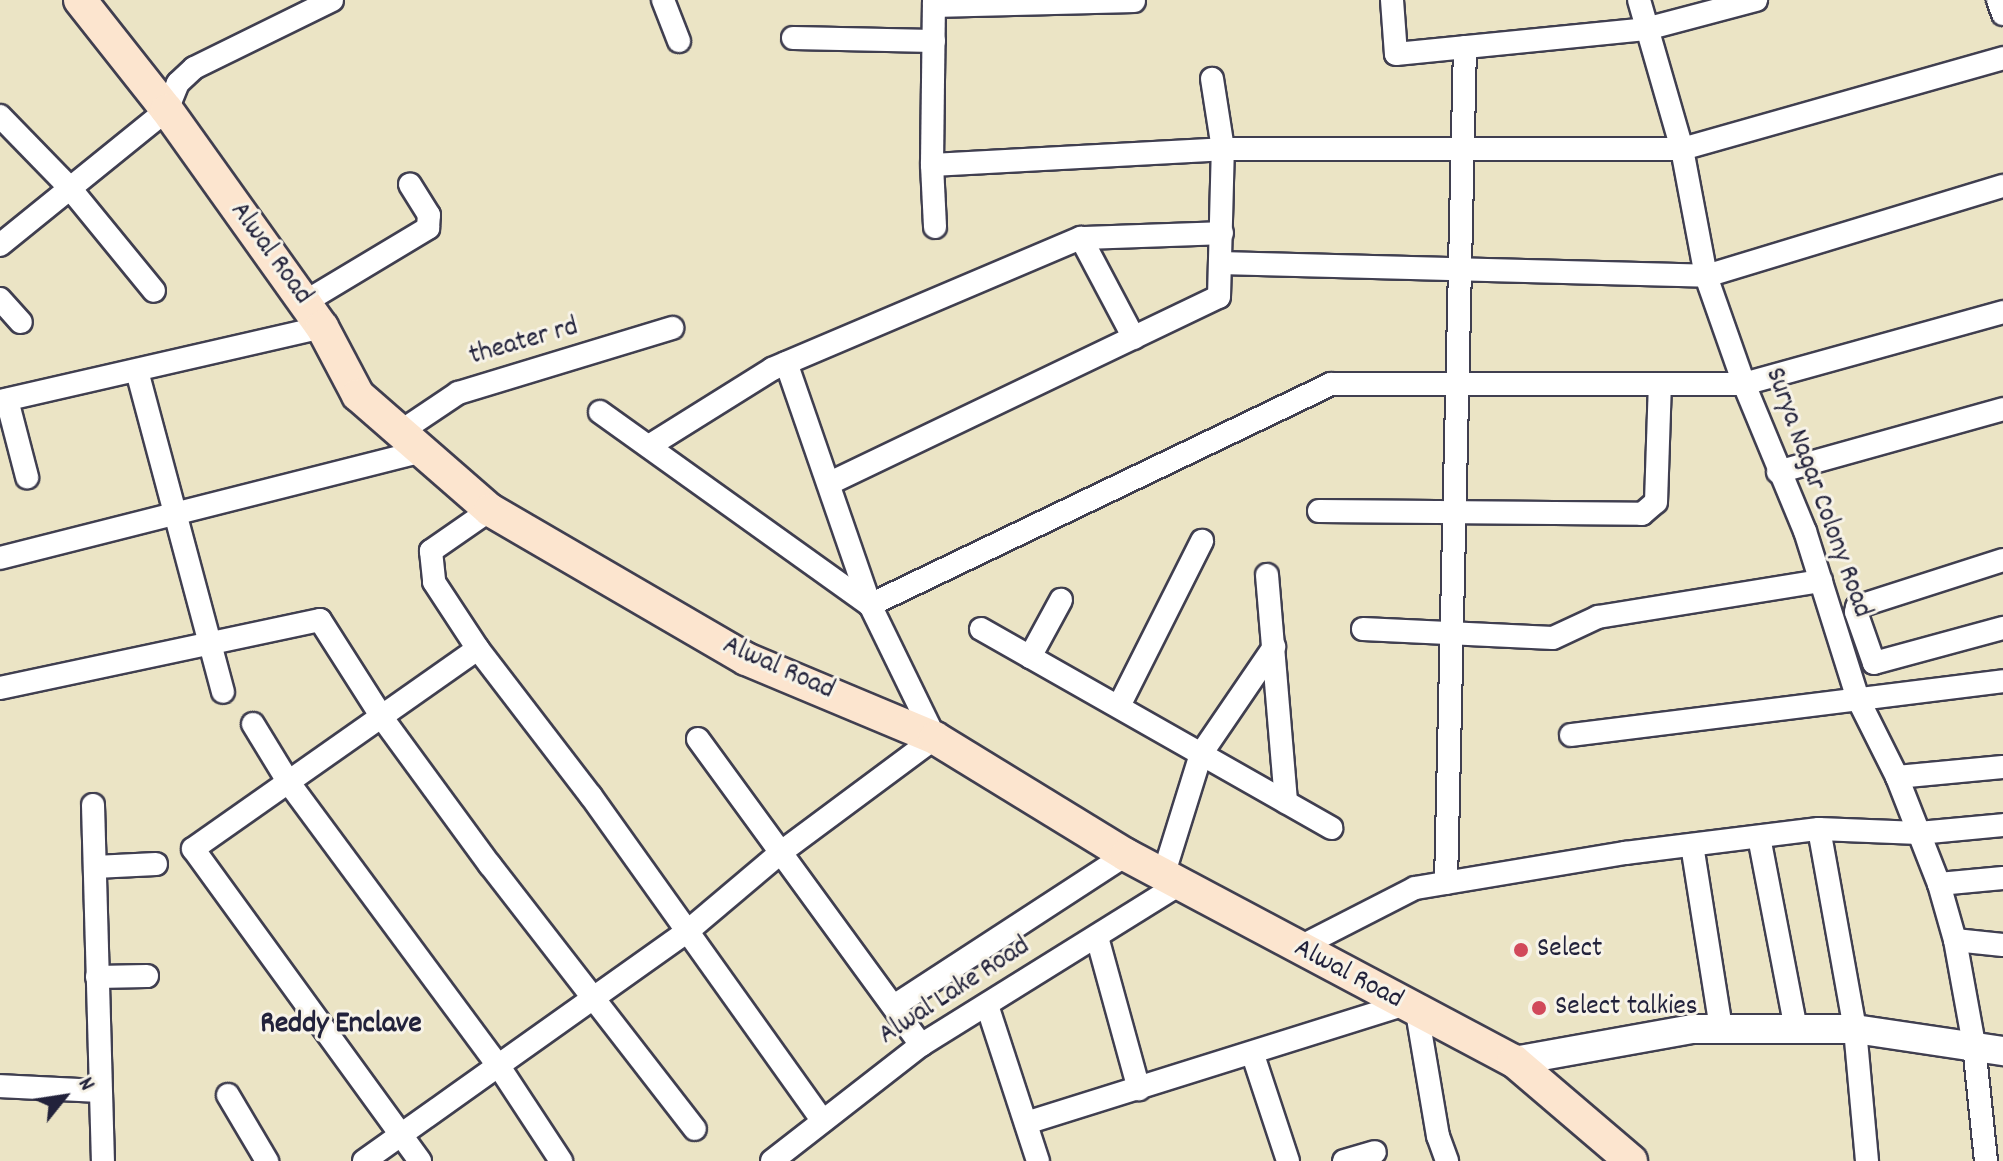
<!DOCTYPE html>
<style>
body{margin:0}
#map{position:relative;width:2003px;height:1161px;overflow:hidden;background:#ebe4c5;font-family:Dekko,sans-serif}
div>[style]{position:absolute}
.roads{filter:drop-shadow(2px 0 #403f50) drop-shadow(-2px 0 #403f50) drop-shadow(0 2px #403f50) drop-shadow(0 -2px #403f50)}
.minor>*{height:22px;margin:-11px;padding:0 11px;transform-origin:11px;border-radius:11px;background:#fff}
.tertiary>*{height:28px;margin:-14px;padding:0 14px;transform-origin:14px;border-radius:14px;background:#fff}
.secondary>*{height:32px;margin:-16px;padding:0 16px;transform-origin:16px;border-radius:16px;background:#fce5cf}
.dots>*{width:22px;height:22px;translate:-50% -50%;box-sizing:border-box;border:4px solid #f7f3e8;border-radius:50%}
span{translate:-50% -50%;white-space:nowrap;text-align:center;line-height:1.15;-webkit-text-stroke:6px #f7f3e8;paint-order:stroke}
.street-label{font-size:28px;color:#22223b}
.poi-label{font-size:28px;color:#22223b}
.left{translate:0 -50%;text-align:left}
.neighbourhood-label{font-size:30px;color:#22223b;font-weight:700}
.north{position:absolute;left:24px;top:1057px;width:80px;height:80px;-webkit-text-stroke:6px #f7f3e8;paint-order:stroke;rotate:60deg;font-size:22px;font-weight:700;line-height:32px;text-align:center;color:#22223b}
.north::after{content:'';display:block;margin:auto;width:28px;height:36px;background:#22223b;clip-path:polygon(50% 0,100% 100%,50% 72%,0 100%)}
</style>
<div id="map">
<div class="roads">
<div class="minor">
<div style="left:663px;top:0;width:44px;rotate:68.7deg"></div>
<div style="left:934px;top:0;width:165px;rotate:90.7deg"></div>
<div style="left:932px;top:165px;width:291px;rotate:-3.1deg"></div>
<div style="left:1223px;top:149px;width:459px"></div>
<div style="left:1682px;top:149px;width:334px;rotate:-15.8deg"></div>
<div style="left:1392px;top:0;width:54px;rotate:85.8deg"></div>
<div style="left:1396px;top:54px;width:251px;rotate:-5.7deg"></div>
<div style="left:1646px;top:29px;width:114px;rotate:-14.8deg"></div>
<div style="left:1639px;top:0;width:155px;rotate:73.9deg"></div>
<div style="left:1682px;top:149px;width:129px;rotate:79.3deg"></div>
<div style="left:1706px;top:276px;width:114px;rotate:70.6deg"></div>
<div style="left:1744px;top:384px;width:159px;rotate:67.5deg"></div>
<div style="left:1805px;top:531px;width:176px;rotate:72.5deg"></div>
<div style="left:1858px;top:699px;width:87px;rotate:63.4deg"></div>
<div style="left:1897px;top:777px;width:115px;rotate:68.6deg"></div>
<div style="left:1939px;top:884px;width:58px;rotate:74.1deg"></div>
<div style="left:1955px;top:940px;width:107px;rotate:79.7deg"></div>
<div style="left:1974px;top:1045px;width:117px;rotate:84.1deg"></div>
<div style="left:1998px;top:0;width:15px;rotate:70deg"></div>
<div style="left:934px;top:6px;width:200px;rotate:-1.4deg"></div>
<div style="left:793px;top:38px;width:141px;rotate:1.2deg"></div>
<div style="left:0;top:116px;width:99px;rotate:45.8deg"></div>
<div style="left:69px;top:187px;width:134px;rotate:50.7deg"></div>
<div style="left:932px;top:165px;width:62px;rotate:87.2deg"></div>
<div style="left:1081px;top:238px;width:113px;rotate:62.1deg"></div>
<div style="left:0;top:245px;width:215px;rotate:-39deg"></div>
<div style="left:167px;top:110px;width:29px;rotate:-68deg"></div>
<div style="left:178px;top:83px;width:22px;rotate:-43deg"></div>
<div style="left:194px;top:68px;width:154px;rotate:-26.2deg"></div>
<div style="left:1221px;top:263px;width:485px;rotate:1.5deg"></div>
<div style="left:1706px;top:276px;width:310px;rotate:-16.9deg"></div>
<div style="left:0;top:299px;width:31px;rotate:48deg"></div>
<div style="left:305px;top:302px;width:144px;rotate:-31deg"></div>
<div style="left:428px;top:228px;width:13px;rotate:-86deg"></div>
<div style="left:429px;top:215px;width:36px;rotate:-122deg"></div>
<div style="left:137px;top:371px;width:332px;rotate:75deg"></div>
<div style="left:7px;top:400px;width:80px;rotate:75.4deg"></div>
<div style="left:0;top:401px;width:330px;rotate:-12.9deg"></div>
<div style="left:600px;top:412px;width:332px;rotate:35.6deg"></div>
<div style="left:400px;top:432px;width:70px;rotate:-33.9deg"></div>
<div style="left:458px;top:393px;width:224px;rotate:-16.9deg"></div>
<div style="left:649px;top:446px;width:145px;rotate:-32deg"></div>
<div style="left:772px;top:369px;width:336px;rotate:-23deg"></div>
<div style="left:1081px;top:238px;width:141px;rotate:-2deg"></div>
<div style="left:1778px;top:472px;width:234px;rotate:-15.6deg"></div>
<div style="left:830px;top:483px;width:431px;rotate:-25.6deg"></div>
<div style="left:1219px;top:297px;width:148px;rotate:-88.5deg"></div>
<div style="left:1223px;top:149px;width:71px;rotate:-98.9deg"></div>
<div style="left:490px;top:510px;width:72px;rotate:145.2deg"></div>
<div style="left:431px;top:551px;width:31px;rotate:84deg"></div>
<div style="left:434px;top:582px;width:80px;rotate:56.7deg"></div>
<div style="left:478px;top:649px;width:185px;rotate:52.5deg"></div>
<div style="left:591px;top:796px;width:399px;rotate:54.5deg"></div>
<div style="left:1319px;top:511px;width:323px;rotate:0.5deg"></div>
<div style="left:1642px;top:514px;width:18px;rotate:-41deg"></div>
<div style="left:1656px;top:502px;width:118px;rotate:-88.1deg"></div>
<div style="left:0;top:558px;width:435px;rotate:-14.2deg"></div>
<div style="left:2003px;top:560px;width:153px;rotate:162.2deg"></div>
<div style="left:1857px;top:607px;width:5px;rotate:101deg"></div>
<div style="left:1856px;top:612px;width:54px;rotate:70.6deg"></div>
<div style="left:1874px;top:663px;width:134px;rotate:-15.2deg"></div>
<div style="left:1267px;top:575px;width:228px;rotate:85.2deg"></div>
<div style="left:870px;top:605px;width:511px;rotate:-25.61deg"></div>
<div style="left:1331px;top:384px;width:413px"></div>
<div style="left:1744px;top:384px;width:269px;rotate:-15.5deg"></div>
<div style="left:981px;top:629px;width:403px;rotate:29.6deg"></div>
<div style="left:1363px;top:629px;width:190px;rotate:2.7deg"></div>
<div style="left:1553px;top:638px;width:50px;rotate:-25deg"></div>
<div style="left:1598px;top:617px;width:226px;rotate:-9.2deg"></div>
<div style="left:1030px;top:657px;width:65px;rotate:-61.5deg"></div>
<div style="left:0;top:688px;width:327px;rotate:-12deg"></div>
<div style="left:320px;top:620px;width:117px;rotate:57.5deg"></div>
<div style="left:383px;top:719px;width:181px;rotate:53.8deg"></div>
<div style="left:490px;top:865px;width:334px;rotate:52.2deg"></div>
<div style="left:1119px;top:706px;width:185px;rotate:-63.3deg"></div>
<div style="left:253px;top:724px;width:69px;rotate:58.6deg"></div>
<div style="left:289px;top:783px;width:351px;rotate:53.5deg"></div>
<div style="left:498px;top:1065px;width:115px;rotate:56.7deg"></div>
<div style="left:1571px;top:735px;width:435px;rotate:-7.1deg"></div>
<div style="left:698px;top:739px;width:379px;rotate:53.9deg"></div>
<div style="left:1897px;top:777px;width:106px;rotate:-5.4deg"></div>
<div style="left:93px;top:805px;width:356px;rotate:88.4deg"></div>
<div style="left:1819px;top:829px;width:203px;rotate:79.8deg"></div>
<div style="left:1855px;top:1029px;width:133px;rotate:84.8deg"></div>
<div style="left:1759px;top:837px;width:196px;rotate:79.1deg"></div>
<div style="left:1692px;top:845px;width:185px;rotate:81deg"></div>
<div style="left:95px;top:867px;width:61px;rotate:-2.8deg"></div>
<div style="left:1163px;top:876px;width:128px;rotate:-72.7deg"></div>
<div style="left:1201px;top:754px;width:130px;rotate:-55.7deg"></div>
<div style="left:1446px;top:883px;width:836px;rotate:-88.7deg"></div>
<div style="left:1939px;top:884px;width:64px;rotate:-5.4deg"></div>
<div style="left:1097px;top:937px;width:158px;rotate:74.6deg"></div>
<div style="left:1955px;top:940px;width:48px;rotate:5.9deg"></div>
<div style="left:1298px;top:948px;width:131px;rotate:-27.1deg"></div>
<div style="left:1415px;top:888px;width:213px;rotate:-9.5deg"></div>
<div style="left:1625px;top:853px;width:195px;rotate:-7.1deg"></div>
<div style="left:1819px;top:829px;width:100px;rotate:2.3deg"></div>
<div style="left:1919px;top:833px;width:84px;rotate:-5.4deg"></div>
<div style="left:97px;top:977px;width:50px;rotate:-1.1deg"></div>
<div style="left:987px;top:1005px;width:164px;rotate:71.9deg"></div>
<div style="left:894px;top:1006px;width:277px;rotate:-33.1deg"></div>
<div style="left:1417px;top:1012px;width:126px;rotate:80.4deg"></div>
<div style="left:1438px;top:1136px;width:27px;rotate:70deg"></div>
<div style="left:1253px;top:1055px;width:112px;rotate:71.7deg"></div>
<div style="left:0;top:1086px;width:99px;rotate:2.9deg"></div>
<div style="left:228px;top:1095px;width:77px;rotate:59.4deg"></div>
<div style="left:1026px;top:1123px;width:397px;rotate:-17.4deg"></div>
<div style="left:364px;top:1161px;width:399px;rotate:-35.4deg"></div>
<div style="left:689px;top:930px;width:119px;rotate:-40.2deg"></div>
<div style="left:780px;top:853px;width:193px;rotate:-36.6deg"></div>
<div style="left:935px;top:738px;width:148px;rotate:-116deg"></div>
<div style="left:870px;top:605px;width:256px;rotate:-109.1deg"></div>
<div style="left:420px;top:1161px;width:386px;rotate:-126deg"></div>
<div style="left:193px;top:849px;width:348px;rotate:-35.1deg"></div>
<div style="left:772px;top:1161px;width:189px;rotate:-37.9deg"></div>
<div style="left:921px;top:1045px;width:303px;rotate:-31.9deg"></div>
<div style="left:1344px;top:1161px;width:32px;rotate:-16deg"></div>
</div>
<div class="tertiary">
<div style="left:1514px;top:1061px;width:181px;rotate:-10.2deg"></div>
<div style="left:1692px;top:1029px;width:163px"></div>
<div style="left:1855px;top:1029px;width:150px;rotate:8.5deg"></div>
</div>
<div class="secondary">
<div style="left:80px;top:0;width:140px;rotate:51.7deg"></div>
<div style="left:167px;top:110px;width:267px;rotate:54.5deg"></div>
<div style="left:322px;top:327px;width:77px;rotate:62.1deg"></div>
<div style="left:358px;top:395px;width:175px;rotate:41.1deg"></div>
<div style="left:490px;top:510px;width:296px;rotate:30.2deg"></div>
<div style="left:746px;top:659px;width:205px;rotate:22.7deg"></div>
<div style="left:935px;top:738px;width:224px;rotate:31.5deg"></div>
<div style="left:1126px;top:855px;width:439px;rotate:28deg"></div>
<div style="left:1514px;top:1061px;width:154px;rotate:40.5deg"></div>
</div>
</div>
<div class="dots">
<div style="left:1521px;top:950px;background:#d1495b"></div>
<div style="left:1539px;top:1008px;background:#d1495b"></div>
</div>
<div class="street-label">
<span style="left:270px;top:254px;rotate:54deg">Alwal Road</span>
<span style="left:524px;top:343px;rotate:-16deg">theater rd</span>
<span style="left:1817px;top:493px;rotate:70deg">Surya Nagar Colony Road</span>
<span style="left:778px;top:669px;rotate:24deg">Alwal Road</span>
<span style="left:1348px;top:975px;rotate:28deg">Alwal Road</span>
<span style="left:955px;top:992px;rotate:-33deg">Alwal Lake Road</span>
</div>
<div class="poi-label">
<span class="left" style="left:1537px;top:950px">Select</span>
<span class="left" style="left:1555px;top:1008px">Select talkies</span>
</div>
<div class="neighbourhood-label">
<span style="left:341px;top:1026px">Reddy Enclave</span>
</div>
<div class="north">N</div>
</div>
